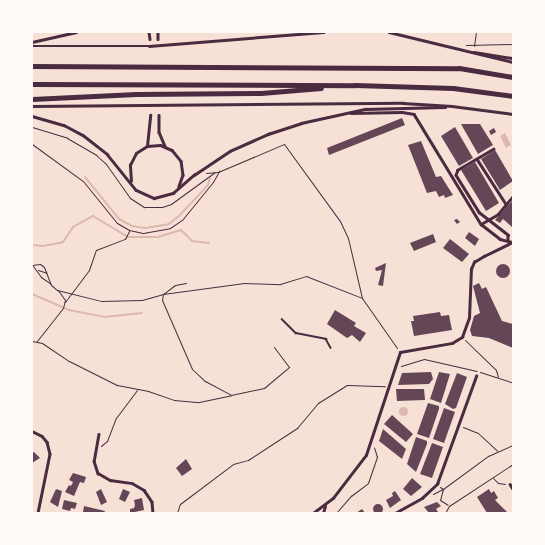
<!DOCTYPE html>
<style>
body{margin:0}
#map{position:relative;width:545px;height:545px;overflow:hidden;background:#f7e1d7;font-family:"Golos Text",sans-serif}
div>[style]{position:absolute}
.water>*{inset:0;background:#dcb8b0}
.round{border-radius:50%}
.stream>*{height:2px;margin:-1px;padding:0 1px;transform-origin:1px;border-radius:1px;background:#dcb8b0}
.building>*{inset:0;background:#644757}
.path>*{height:1px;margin:-0.5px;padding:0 0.5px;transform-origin:0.5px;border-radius:0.5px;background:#4a2c40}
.service>*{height:1.5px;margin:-0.75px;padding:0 0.75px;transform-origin:0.75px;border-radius:0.75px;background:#4a2c40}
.minor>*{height:2.5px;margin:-1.25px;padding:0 1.25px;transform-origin:1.25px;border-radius:1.25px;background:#4a2c40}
.motorway>*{height:5px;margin:-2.5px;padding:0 2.5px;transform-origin:2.5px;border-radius:2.5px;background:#4a2c40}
span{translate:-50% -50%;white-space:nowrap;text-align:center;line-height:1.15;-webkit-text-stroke:3px #fffaf5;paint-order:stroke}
.frame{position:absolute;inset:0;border:33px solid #fffaf5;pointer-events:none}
</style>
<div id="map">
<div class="water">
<div style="clip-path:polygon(505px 133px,511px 145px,506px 148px,500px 136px)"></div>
<div class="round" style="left:398.5px;top:406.5px;width:9px;height:9px"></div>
</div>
<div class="stream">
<div style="left:85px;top:177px;width:54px;rotate:51deg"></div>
<div style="left:119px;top:219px;width:15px;rotate:28deg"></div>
<div style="left:132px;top:226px;width:13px;rotate:9deg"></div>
<div style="left:145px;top:228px;width:24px;rotate:-9deg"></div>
<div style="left:169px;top:224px;width:13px;rotate:-39deg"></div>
<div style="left:179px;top:216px;width:42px;rotate:-46.9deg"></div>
<div style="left:208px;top:185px;width:7px;rotate:-74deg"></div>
<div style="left:32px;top:245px;width:11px;rotate:5deg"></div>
<div style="left:43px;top:246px;width:20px;rotate:-11deg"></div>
<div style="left:63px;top:242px;width:18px;rotate:-56deg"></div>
<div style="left:73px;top:227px;width:23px;rotate:-29deg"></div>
<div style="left:93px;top:216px;width:41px;rotate:31deg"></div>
<div style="left:128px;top:237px;width:30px"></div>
<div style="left:158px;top:237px;width:24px;rotate:-17deg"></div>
<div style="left:181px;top:230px;width:16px;rotate:45deg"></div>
<div style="left:192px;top:241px;width:17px;rotate:7deg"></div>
<div style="left:32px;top:294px;width:40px;rotate:23.4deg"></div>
<div style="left:69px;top:310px;width:36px;rotate:11deg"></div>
<div style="left:104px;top:317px;width:38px;rotate:-6deg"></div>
</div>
<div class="building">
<div style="clip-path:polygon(402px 118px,405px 125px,329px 155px,327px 148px)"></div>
<div style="clip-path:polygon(461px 124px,480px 124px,493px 145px,478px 154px)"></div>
<div style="clip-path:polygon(455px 127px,473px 158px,459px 166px,441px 136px)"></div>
<div style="clip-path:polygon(494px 128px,496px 132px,491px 135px,489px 131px)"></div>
<div style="clip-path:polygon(421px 141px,436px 177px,441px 176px,453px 195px,445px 198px,444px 195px,439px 197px,436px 191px,427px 193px,408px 145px)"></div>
<div style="clip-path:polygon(495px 150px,513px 181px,500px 190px,481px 159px)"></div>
<div style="clip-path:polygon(475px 162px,499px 203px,486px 211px,461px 170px)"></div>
<div style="clip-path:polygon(513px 200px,513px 225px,512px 227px,503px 219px,500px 223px,495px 220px)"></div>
<div style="clip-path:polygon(457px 219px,460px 222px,457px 224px,454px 220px)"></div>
<div style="clip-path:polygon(469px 232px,479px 239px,475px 246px,465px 238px)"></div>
<div style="clip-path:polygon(433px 234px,436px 242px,414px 251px,410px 243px)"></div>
<div style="clip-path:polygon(450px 239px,469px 254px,462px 262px,443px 248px)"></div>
<div style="clip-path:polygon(386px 263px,383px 286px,378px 285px,382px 270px,376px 271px,375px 268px)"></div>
<div class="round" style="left:496px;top:264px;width:14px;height:14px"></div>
<div style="clip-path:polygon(479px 283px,482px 289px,486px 287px,502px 321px,513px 324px,513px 348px,489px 338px,472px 336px,470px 330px,474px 316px,480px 313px,473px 286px)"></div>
<div style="clip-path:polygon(335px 310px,356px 323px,354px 326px,366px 333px,360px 342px,352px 335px,347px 338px,327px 324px)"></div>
<div style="clip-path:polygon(440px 312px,441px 316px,449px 315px,452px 330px,414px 336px,411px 321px,414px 321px,413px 316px)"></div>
<div style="clip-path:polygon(431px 372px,433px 379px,429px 384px,398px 385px,402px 373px)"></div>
<div style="clip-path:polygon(439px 372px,450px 374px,441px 403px,430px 399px)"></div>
<div style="clip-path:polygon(457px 373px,467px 377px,456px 408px,453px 409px,445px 404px)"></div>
<div style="clip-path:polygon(396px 389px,424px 389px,425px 400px,397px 401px)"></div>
<div style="clip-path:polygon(428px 403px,439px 406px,439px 409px,429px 438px,417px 434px)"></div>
<div style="clip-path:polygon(444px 408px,455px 412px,444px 443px,433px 439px)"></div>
<div style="clip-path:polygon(392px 415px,413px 434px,406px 442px,384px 424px)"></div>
<div style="clip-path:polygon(383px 429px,406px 449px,402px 459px,379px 441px)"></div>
<div style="clip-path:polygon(416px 437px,427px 441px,427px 444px,416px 472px,407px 464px)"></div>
<div style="clip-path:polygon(432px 443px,443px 447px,432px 478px,420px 474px)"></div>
<div style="clip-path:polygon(34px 452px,40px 458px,32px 463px,32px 453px)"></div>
<div style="clip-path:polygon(186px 459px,192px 469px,182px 476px,176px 468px)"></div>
<div style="clip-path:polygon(73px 473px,86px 477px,84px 483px,80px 482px,74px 496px,65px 492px,69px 485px,71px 486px,73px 482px,69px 480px)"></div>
<div style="clip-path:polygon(412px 478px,422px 487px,411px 496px,403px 489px)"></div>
<div style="clip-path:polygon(56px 489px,62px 491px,58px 507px,50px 502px)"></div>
<div style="clip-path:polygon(101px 489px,107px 502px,101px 505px,96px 492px)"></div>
<div style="clip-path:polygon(123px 489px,130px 492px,125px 502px,119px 499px)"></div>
<div style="clip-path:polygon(489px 489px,491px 493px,494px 491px,498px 498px,495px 500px,507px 512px,487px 513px,477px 497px)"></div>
<div style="clip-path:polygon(395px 491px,401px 500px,390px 508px,386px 500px,393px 496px,392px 493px)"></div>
<div style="clip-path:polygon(142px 498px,144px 510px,130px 513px,130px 509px,134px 508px,135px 505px,134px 500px)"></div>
<div style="clip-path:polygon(64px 500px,77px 503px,75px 509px,71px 508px,70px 511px,62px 509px)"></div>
<div style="clip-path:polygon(437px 502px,441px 506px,436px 509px,438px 512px,429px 513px,424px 507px)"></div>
<div class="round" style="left:373px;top:504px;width:10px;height:10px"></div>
<div style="clip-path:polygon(84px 506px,105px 511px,104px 513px,83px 512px)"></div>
<div style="clip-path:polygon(362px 509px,365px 513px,356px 513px)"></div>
</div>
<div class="path">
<div style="left:466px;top:45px;width:47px;rotate:-1.2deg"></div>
<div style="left:474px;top:46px;width:14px;rotate:-82deg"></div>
<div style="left:32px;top:127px;width:37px;rotate:17deg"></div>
<div style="left:67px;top:138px;width:34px;rotate:30deg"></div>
<div style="left:96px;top:155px;width:13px;rotate:42deg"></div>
<div style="left:106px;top:164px;width:42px;rotate:54.8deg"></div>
<div style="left:130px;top:198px;width:17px;rotate:33deg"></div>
<div style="left:144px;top:207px;width:18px"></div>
<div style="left:162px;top:207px;width:9px;rotate:-18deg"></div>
<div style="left:171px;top:204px;width:54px;rotate:-36deg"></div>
<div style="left:32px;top:144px;width:63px;rotate:36deg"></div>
<div style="left:83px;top:181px;width:54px;rotate:51deg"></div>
<div style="left:117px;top:223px;width:14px;rotate:30deg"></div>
<div style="left:129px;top:230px;width:14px;rotate:12deg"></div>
<div style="left:143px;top:233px;width:27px;rotate:-10deg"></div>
<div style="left:170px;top:228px;width:14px;rotate:-34deg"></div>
<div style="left:182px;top:220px;width:49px;rotate:-50.8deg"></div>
<div style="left:213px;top:182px;width:13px;rotate:-61deg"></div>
<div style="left:206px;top:173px;width:12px;rotate:-5deg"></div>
<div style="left:218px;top:172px;width:72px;rotate:-23deg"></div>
<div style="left:284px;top:144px;width:95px;rotate:54deg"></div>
<div style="left:340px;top:221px;width:19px;rotate:65deg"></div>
<div style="left:348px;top:238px;width:62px;rotate:76.9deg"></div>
<div style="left:362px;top:298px;width:61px;rotate:55deg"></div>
<div style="left:32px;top:265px;width:8px;rotate:-7deg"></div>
<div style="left:40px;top:264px;width:5px;rotate:37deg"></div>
<div style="left:44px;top:267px;width:19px;rotate:69deg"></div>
<div style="left:51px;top:285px;width:8px;rotate:40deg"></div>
<div style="left:57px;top:290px;width:45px;rotate:14deg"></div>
<div style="left:101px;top:301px;width:41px;rotate:-1.4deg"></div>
<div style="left:142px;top:300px;width:22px;rotate:-16deg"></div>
<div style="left:163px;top:294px;width:82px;rotate:-7.7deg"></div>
<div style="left:244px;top:283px;width:36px;rotate:2deg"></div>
<div style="left:280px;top:284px;width:27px;rotate:-17deg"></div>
<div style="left:306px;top:276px;width:60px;rotate:21.4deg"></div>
<div style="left:33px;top:266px;width:14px;rotate:54deg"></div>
<div style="left:41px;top:277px;width:12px;rotate:35deg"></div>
<div style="left:38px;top:270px;width:9px;rotate:18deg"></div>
<div style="left:186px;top:283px;width:11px;rotate:170deg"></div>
<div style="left:175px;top:285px;width:15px;rotate:143deg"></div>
<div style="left:163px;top:294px;width:6px;rotate:99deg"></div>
<div style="left:162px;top:300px;width:75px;rotate:66.5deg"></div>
<div style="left:192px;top:369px;width:18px;rotate:43deg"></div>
<div style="left:205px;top:381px;width:30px;rotate:28deg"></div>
<div style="left:231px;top:395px;width:34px;rotate:-12deg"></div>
<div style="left:264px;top:388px;width:33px;rotate:-40deg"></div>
<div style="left:289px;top:367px;width:25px;rotate:-127deg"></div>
<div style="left:65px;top:302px;width:40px;rotate:-53deg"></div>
<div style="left:89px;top:270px;width:21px;rotate:-71deg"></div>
<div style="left:96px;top:250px;width:31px;rotate:-21deg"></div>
<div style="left:125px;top:239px;width:9px;rotate:-63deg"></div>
<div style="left:465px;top:340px;width:43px;rotate:44.1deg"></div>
<div style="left:496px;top:370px;width:7px;rotate:74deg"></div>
<div style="left:32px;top:341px;width:10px;rotate:11deg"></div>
<div style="left:42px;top:343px;width:32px;rotate:34deg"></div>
<div style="left:69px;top:361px;width:54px;rotate:26.6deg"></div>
<div style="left:117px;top:385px;width:32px;rotate:11deg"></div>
<div style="left:148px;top:391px;width:28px;rotate:19deg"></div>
<div style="left:174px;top:400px;width:25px;rotate:5deg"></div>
<div style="left:199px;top:402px;width:33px;rotate:-12deg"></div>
<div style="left:37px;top:341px;width:42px;rotate:-51.8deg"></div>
<div style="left:63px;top:308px;width:8px;rotate:-76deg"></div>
<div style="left:65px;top:300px;width:12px;rotate:-125deg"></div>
<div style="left:401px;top:366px;width:24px;rotate:-17deg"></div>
<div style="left:424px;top:359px;width:54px;rotate:12.8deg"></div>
<div style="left:480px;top:372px;width:35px;rotate:18deg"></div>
<div style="left:463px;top:427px;width:16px;rotate:22deg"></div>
<div style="left:478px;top:433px;width:26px;rotate:43deg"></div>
<div style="left:101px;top:446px;width:8px;rotate:-40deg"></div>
<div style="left:107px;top:441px;width:25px;rotate:-69deg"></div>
<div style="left:116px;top:418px;width:35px;rotate:-53deg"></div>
<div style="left:493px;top:478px;width:7px;rotate:45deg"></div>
<div style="left:498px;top:483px;width:7px;rotate:8deg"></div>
<div style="left:440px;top:487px;width:4px;rotate:34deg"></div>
<div style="left:443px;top:489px;width:56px;rotate:-36.3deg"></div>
<div style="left:488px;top:456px;width:27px;rotate:-24deg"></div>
<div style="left:433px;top:494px;width:11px;rotate:-27deg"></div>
<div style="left:443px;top:489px;width:11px;rotate:105deg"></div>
<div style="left:440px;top:500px;width:9px;rotate:32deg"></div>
<div style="left:177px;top:513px;width:9px;rotate:-72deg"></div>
<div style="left:180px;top:504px;width:66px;rotate:-37deg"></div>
<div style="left:233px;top:464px;width:16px;rotate:-15deg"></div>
<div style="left:248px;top:460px;width:59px;rotate:-33.1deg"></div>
<div style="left:297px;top:428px;width:33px;rotate:-50deg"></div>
<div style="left:318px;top:403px;width:34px;rotate:-32deg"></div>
<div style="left:347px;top:385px;width:38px;rotate:2deg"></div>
<div style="left:336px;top:513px;width:23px;rotate:-49deg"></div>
<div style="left:351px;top:496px;width:21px;rotate:-37deg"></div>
<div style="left:368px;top:483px;width:28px;rotate:-71deg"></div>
<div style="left:377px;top:457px;width:10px;rotate:-107deg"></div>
<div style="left:445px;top:513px;width:8px;rotate:-60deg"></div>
<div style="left:449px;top:506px;width:77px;rotate:-33.3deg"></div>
</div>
<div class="service">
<div style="left:282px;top:319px;width:20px;rotate:45deg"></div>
<div style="left:296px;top:333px;width:31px;rotate:11deg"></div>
<div style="left:326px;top:339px;width:10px;rotate:61deg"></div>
</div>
<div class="minor">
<div style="left:149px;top:32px;width:7px;rotate:82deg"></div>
<div style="left:158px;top:32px;width:7px;rotate:90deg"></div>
<div style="left:389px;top:32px;width:128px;rotate:13.6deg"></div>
<div style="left:32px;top:42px;width:45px;rotate:-12.8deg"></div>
<div style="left:32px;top:46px;width:117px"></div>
<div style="left:149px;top:46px;width:175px;rotate:-4.6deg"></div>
<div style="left:474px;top:52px;width:39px;rotate:9deg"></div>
<div style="left:32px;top:106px;width:371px;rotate:-0.5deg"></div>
<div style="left:403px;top:103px;width:49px;rotate:3.5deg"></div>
<div style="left:452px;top:106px;width:62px;rotate:7.5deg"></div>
<div style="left:351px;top:113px;width:51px;rotate:-1.1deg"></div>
<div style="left:402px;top:112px;width:12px;rotate:9deg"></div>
<div style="left:414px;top:114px;width:129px;rotate:58.7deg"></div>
<div style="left:481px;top:224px;width:24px;rotate:38deg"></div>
<div style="left:500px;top:239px;width:12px;rotate:14deg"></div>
<div style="left:159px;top:115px;width:17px;rotate:90deg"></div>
<div style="left:159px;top:132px;width:15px;rotate:67deg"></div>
<div style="left:32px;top:116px;width:33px;rotate:16deg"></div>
<div style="left:64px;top:125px;width:21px;rotate:28deg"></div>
<div style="left:83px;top:135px;width:31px;rotate:38deg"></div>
<div style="left:107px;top:154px;width:46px;rotate:51.1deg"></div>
<div style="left:136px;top:190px;width:20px;rotate:24deg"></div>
<div style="left:154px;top:198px;width:20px;rotate:-15deg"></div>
<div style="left:173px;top:193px;width:28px;rotate:-41deg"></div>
<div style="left:194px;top:175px;width:43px;rotate:-33.7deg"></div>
<div style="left:230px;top:151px;width:42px;rotate:-24.1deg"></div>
<div style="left:268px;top:134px;width:35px;rotate:-18deg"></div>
<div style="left:301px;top:123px;width:66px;rotate:-12.3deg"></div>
<div style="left:365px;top:109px;width:80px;rotate:-1.4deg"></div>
<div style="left:147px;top:146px;width:31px;rotate:-84deg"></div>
<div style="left:494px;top:149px;width:42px;rotate:149.7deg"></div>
<div style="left:458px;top:170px;width:5px;rotate:112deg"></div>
<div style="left:456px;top:175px;width:44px;rotate:58.1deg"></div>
<div style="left:479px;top:212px;width:37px;rotate:38deg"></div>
<div style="left:508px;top:235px;width:5px;rotate:90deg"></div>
<div style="left:477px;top:159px;width:54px;rotate:57.2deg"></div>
<div style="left:131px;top:181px;width:16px;rotate:-94deg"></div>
<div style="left:130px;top:165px;width:13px;rotate:-63deg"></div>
<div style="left:136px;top:153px;width:13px;rotate:-32deg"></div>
<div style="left:147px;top:146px;width:13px;rotate:-4deg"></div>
<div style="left:160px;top:145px;width:13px;rotate:23deg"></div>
<div style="left:172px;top:150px;width:14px;rotate:51deg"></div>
<div style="left:181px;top:161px;width:14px;rotate:82deg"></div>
<div style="left:183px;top:175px;width:12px;rotate:110deg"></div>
<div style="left:481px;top:224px;width:20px;rotate:-30deg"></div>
<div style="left:498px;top:214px;width:23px;rotate:-50deg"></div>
<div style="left:32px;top:431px;width:11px;rotate:27deg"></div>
<div style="left:42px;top:436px;width:8px;rotate:50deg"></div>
<div style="left:47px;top:442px;width:12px;rotate:76deg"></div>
<div style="left:50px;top:454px;width:60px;rotate:101.5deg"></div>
<div style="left:99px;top:434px;width:27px;rotate:100deg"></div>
<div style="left:94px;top:461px;width:13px;rotate:72deg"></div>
<div style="left:98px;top:473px;width:14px;rotate:30deg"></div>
<div style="left:110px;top:480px;width:22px;rotate:8deg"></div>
<div style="left:132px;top:483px;width:14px;rotate:30deg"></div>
<div style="left:144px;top:490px;width:14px;rotate:56deg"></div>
<div style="left:152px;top:502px;width:11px;rotate:85deg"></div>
<div style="left:510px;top:484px;width:6px;rotate:59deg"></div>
<div style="left:313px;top:513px;width:25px;rotate:-37deg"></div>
<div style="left:333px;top:498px;width:54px;rotate:-52.5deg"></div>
<div style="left:366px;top:455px;width:108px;rotate:-71.7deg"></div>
<div style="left:400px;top:352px;width:53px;rotate:-9.8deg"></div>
<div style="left:452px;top:343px;width:12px;rotate:-31deg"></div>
<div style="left:462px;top:337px;width:20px;rotate:-70deg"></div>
<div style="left:469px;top:318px;width:49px;rotate:-87.7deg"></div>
<div style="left:471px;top:269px;width:8px;rotate:-67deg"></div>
<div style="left:474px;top:262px;width:12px;rotate:-31deg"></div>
<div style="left:484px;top:256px;width:32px;rotate:-26deg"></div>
<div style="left:323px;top:513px;width:7px;rotate:-74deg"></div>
<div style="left:395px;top:513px;width:31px;rotate:-29deg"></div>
<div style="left:422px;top:498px;width:21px;rotate:-43deg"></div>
<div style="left:437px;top:484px;width:115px;rotate:-70.1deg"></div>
</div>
<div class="motorway">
<div style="left:32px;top:66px;width:427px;rotate:0.3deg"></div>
<div style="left:459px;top:68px;width:55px;rotate:9.5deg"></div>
<div style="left:32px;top:84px;width:323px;rotate:0.2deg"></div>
<div style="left:355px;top:85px;width:98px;rotate:1.8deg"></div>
<div style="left:453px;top:88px;width:61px;rotate:7.6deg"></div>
<div style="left:32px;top:99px;width:104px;rotate:-2.8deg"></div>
<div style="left:136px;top:94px;width:125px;rotate:-0.5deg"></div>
<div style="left:261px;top:93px;width:60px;rotate:-4.8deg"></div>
</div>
<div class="frame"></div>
</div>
